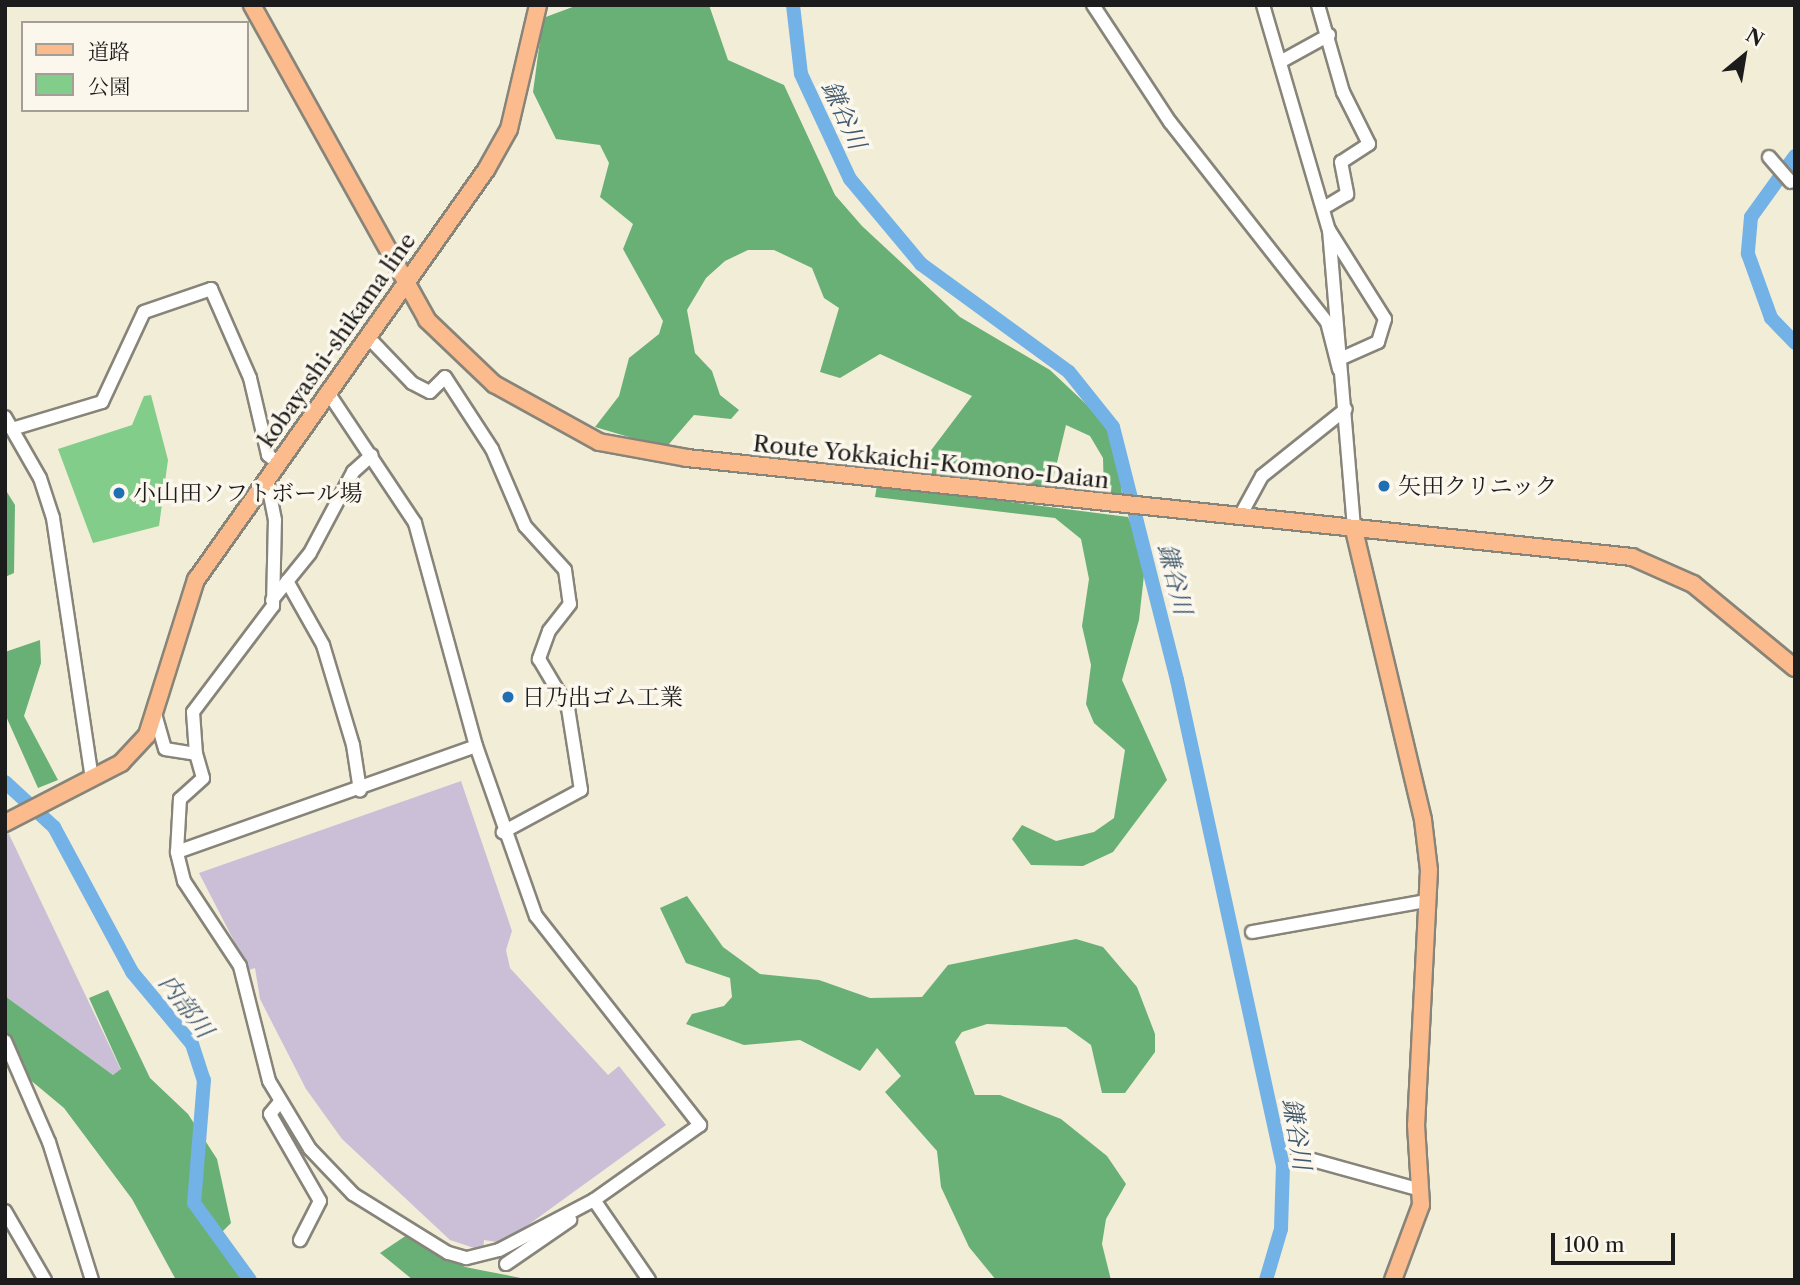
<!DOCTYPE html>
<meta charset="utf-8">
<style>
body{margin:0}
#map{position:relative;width:1800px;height:1285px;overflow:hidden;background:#f2edd7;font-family:"Libre Caslon Text","Noto Serif JP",serif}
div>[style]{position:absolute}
.industrial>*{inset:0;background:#cabfd7}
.green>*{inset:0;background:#82cd8a}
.forest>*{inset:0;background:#69b076}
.river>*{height:14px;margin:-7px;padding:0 7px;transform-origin:7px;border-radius:7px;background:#73b2e6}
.roads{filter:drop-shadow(2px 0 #87847a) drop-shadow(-2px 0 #87847a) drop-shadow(0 2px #87847a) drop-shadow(0 -2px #87847a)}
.minor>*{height:12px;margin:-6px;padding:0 6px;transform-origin:6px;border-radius:6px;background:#fff}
.major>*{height:16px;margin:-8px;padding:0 8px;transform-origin:8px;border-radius:8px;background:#fbbb8c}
.dots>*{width:19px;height:19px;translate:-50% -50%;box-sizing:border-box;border:4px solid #fbf7ec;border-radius:50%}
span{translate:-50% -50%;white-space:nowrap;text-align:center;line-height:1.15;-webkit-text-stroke:7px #fbf7ec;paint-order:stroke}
.street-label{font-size:23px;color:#1c1c1c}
.poi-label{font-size:23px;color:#1c1c1c}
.left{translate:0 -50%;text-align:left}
.water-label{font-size:24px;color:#3f586d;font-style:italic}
.frame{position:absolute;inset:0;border:7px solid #1c1c1c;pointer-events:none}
.legend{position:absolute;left:21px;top:21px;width:228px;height:91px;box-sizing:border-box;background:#fbf7ec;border:2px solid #a29f99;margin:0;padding:9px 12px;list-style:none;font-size:21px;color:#1c1c1c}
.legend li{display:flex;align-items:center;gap:14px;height:35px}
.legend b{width:35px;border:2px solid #a29f99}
.north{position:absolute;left:1709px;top:21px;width:70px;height:70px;-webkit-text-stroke:5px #fbf7ec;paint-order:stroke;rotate:30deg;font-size:19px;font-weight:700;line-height:28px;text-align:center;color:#1c1c1c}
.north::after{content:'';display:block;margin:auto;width:24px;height:32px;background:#1c1c1c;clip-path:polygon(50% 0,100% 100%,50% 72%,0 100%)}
.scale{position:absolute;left:1551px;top:1233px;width:124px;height:32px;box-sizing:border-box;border:4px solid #1c1c1c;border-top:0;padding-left:9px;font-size:21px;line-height:24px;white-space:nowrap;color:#1c1c1c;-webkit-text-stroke:5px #fbf7ec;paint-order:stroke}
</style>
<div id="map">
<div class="industrial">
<div style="clip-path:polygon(461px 781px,512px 931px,506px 950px,510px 968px,608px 1075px,619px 1066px,666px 1125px,503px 1243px,484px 1240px,483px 1251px,450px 1240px,342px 1139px,306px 1089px,260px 999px,255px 968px,249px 970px,199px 873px)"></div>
<div style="clip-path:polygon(7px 830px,121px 1070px,113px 1075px,5px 996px)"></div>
</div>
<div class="green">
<div style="clip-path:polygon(151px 395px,168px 460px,159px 526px,93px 543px,58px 449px,132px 425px,144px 396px)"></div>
</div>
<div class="forest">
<div style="clip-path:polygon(578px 5px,709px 5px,728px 60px,784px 85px,835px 195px,862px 226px,960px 317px,1050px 370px,1105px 422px,1120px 464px,1122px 496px,1104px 495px,1103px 458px,1090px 436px,1066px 425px,1050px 492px,934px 479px,926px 457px,972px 396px,880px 354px,840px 378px,820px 372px,839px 308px,824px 298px,812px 268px,774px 250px,748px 250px,725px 261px,706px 278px,687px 310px,695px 353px,712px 371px,720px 395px,739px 410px,731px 419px,694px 415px,669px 444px,656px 445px,595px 427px,619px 396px,629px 358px,659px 334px,663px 321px,623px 249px,633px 224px,600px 197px,609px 163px,600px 145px,556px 139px,533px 92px,543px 18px)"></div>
<div style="clip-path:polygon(877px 485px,1128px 517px,1146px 557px,1139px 620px,1122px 680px,1167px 780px,1113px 852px,1083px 866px,1031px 865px,1012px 839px,1022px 825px,1056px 841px,1094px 832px,1114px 818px,1125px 750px,1094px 723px,1086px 704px,1091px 665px,1082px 626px,1089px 579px,1081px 539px,1055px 518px,875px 497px)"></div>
<div style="clip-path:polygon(5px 489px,15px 505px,14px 573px,5px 577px)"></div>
<div style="clip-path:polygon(40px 640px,41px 663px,24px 716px,58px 780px,38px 788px,5px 714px,5px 652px)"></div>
<div style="clip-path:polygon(687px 896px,723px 947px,760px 974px,819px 980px,870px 998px,922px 997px,948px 965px,1076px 939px,1103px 947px,1137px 987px,1155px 1034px,1155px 1052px,1125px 1093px,1102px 1093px,1091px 1045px,1066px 1027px,987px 1024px,962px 1032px,955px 1042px,975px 1095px,1000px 1095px,1061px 1119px,1107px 1156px,1126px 1184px,1106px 1219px,1102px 1244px,1111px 1280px,996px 1280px,969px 1247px,941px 1187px,937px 1151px,885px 1092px,901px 1076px,877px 1048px,860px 1071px,800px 1040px,744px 1045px,686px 1024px,692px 1014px,724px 1006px,732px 997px,730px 978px,686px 963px,660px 908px)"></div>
<div style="clip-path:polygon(108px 990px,150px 1078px,188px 1114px,217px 1159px,231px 1223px,215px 1239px,243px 1280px,176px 1280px,132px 1199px,64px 1108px,28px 1078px,5px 1029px,5px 996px,113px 1075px,121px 1069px,89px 998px)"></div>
<div style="clip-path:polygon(407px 1235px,465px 1267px,531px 1280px,413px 1280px,380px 1253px)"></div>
</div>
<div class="river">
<div style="left:793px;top:5px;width:69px;rotate:83.4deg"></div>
<div style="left:801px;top:74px;width:116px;rotate:65deg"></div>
<div style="left:850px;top:179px;width:111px;rotate:50.1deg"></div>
<div style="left:921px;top:264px;width:183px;rotate:36.1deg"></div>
<div style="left:1069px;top:372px;width:70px;rotate:51.3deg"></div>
<div style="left:1113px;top:427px;width:261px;rotate:75.8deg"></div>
<div style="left:1177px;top:680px;width:496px;rotate:77.7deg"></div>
<div style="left:1283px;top:1165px;width:64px;rotate:91.8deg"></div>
<div style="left:1281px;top:1229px;width:53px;rotate:106.4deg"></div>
<div style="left:1795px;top:156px;width:75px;rotate:125.8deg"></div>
<div style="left:1751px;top:217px;width:37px;rotate:95deg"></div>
<div style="left:1748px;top:254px;width:68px;rotate:70.2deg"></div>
<div style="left:1771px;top:318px;width:35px;rotate:46deg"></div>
<div style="left:5px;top:782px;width:67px;rotate:42.6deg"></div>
<div style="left:54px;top:827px;width:165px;rotate:61.7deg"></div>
<div style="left:132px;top:972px;width:94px;rotate:50.2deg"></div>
<div style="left:192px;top:1044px;width:38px;rotate:72deg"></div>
<div style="left:204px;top:1080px;width:123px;rotate:94.6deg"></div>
<div style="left:194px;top:1203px;width:95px;rotate:54deg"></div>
</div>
<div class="roads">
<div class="minor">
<div style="left:1093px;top:5px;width:140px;rotate:56.7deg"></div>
<div style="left:1170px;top:122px;width:254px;rotate:51.9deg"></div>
<div style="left:1327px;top:322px;width:49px;rotate:75.7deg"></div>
<div style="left:1263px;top:5px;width:234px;rotate:73.7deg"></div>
<div style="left:1329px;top:230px;width:301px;rotate:85.2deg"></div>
<div style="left:1318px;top:5px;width:91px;rotate:74deg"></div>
<div style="left:1343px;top:92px;width:58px;rotate:63.4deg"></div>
<div style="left:1369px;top:144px;width:33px;rotate:147deg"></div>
<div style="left:1341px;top:162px;width:33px;rotate:79deg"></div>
<div style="left:1347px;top:194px;width:27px;rotate:149deg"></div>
<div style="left:1280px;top:62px;width:56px;rotate:-28.9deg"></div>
<div style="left:1769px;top:157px;width:33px;rotate:49deg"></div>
<div style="left:1329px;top:230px;width:105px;rotate:57.8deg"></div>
<div style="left:1385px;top:319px;width:24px;rotate:107deg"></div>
<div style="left:1378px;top:342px;width:39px;rotate:156deg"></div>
<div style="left:367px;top:336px;width:65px;rotate:46.2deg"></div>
<div style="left:412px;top:383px;width:20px;rotate:27deg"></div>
<div style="left:430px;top:392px;width:21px;rotate:-45deg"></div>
<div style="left:445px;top:377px;width:86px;rotate:56.9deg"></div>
<div style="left:492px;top:449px;width:84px;rotate:66.8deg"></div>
<div style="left:525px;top:526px;width:59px;rotate:47.7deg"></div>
<div style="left:565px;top:570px;width:34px;rotate:82deg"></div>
<div style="left:570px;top:604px;width:34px;rotate:128deg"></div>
<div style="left:549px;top:631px;width:30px;rotate:110deg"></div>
<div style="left:539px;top:659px;width:57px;rotate:59.4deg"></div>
<div style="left:568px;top:708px;width:83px;rotate:81deg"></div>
<div style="left:581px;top:790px;width:89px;rotate:151.7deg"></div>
<div style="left:327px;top:391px;width:159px;rotate:56.3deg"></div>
<div style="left:415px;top:523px;width:231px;rotate:74.7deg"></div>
<div style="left:476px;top:746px;width:180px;rotate:70.6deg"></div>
<div style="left:536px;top:916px;width:266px;rotate:51.9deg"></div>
<div style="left:700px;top:1125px;width:130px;rotate:144.7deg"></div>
<div style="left:594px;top:1200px;width:107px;rotate:152.2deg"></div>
<div style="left:499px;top:1250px;width:34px;rotate:166deg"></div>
<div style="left:466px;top:1258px;width:19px;rotate:-164deg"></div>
<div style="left:448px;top:1253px;width:112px;rotate:-148.2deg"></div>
<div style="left:353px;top:1194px;width:62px;rotate:-133.7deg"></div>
<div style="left:310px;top:1149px;width:79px;rotate:-121.1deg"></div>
<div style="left:269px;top:1081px;width:119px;rotate:-104.2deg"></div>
<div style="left:240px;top:966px;width:102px;rotate:-123.4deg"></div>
<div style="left:184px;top:881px;width:30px;rotate:-104deg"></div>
<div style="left:177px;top:852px;width:317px;rotate:-19.5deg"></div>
<div style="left:5px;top:417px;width:70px;rotate:60.2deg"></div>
<div style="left:40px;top:478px;width:42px;rotate:72deg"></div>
<div style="left:53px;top:518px;width:263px;rotate:81.5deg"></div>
<div style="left:12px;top:429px;width:94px;rotate:-16.7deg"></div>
<div style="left:102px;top:402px;width:99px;rotate:-65deg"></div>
<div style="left:144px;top:312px;width:71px;rotate:-18.9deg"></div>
<div style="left:211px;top:289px;width:97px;rotate:66.3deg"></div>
<div style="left:250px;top:378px;width:79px;rotate:76.8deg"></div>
<div style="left:268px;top:455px;width:13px;rotate:39deg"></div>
<div style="left:1239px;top:518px;width:48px;rotate:-61.3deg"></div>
<div style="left:1262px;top:476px;width:107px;rotate:-38.6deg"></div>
<div style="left:287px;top:581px;width:73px;rotate:60.6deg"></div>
<div style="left:323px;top:645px;width:104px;rotate:73.3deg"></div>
<div style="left:353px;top:745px;width:46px;rotate:81.2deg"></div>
<div style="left:272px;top:600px;width:60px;rotate:-51deg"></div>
<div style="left:310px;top:553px;width:92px;rotate:-62deg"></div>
<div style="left:353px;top:472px;width:25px;rotate:-42deg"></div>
<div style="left:155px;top:714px;width:36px;rotate:74deg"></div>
<div style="left:165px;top:749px;width:31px;rotate:9deg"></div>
<div style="left:196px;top:754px;width:42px;rotate:-94.1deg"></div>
<div style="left:193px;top:712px;width:133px;rotate:-53deg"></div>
<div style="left:273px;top:606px;width:86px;rotate:-88.7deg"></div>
<div style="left:275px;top:520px;width:41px;rotate:-101.3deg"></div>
<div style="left:177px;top:852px;width:53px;rotate:-86.8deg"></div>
<div style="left:180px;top:799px;width:31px;rotate:-42deg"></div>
<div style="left:203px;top:778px;width:25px;rotate:-106deg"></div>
<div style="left:1252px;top:932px;width:177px;rotate:-10.1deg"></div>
<div style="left:5px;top:1041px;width:110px;rotate:66.5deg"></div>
<div style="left:49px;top:1142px;width:145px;rotate:72.7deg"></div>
<div style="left:279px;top:1103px;width:14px;rotate:129deg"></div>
<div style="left:270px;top:1114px;width:100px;rotate:60.1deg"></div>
<div style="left:320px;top:1201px;width:44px;rotate:117.1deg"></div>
<div style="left:1298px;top:1156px;width:128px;rotate:15.5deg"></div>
<div style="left:594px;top:1200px;width:97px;rotate:55.5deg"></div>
<div style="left:5px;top:1211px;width:80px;rotate:59.9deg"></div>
<div style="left:506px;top:1264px;width:78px;rotate:-34.5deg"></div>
</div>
<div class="major">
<div style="left:252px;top:5px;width:360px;rotate:60.9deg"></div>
<div style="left:427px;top:320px;width:93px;rotate:43.7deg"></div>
<div style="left:494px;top:384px;width:120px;rotate:28.9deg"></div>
<div style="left:599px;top:442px;width:89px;rotate:10.3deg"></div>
<div style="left:687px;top:458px;width:950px;rotate:5.98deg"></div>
<div style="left:1632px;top:557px;width:67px;rotate:23.9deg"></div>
<div style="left:1693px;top:584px;width:132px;rotate:39.5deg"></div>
<div style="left:1354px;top:530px;width:298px;rotate:76.6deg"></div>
<div style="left:1423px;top:820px;width:50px;rotate:83.2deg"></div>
<div style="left:1429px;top:870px;width:255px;rotate:92.9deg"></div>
<div style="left:1416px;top:1125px;width:80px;rotate:86.4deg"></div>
<div style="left:1421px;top:1205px;width:80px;rotate:110.5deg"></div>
<div style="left:5px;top:823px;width:131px;rotate:-27.3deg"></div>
<div style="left:121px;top:763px;width:38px;rotate:-47deg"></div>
<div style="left:147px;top:735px;width:163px;rotate:-72.5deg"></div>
<div style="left:196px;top:580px;width:502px;rotate:-54.73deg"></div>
<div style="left:486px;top:170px;width:47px;rotate:-60.7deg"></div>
<div style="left:509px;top:129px;width:127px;rotate:-76.8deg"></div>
</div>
</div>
<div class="dots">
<div style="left:1384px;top:486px;background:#1f6fb2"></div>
<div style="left:119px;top:493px;background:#1f6fb2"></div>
<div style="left:508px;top:697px;background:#1f6fb2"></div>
</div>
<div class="street-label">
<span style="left:337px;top:340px;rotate:-55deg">kobayashi-shikama line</span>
<span style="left:931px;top:462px;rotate:6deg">Route Yokkaichi-Komono-Daian</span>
</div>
<div class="poi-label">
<span class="left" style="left:1398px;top:486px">矢田クリニック</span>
<span class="left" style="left:133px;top:493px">小山田ソフトボール場</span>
<span class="left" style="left:522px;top:697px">日乃出ゴム工業</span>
</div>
<div class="water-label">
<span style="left:844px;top:115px;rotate:66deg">鎌谷川</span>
<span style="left:1175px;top:579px;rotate:76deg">鎌谷川</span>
<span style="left:186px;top:1006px;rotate:53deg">内部川</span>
<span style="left:1297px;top:1134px;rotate:81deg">鎌谷川</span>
</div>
<div class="frame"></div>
<ul class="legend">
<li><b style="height:9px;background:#fbbb8c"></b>道路</li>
<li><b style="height:19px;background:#82cd8a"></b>公園</li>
</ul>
<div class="north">N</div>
<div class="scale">100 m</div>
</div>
